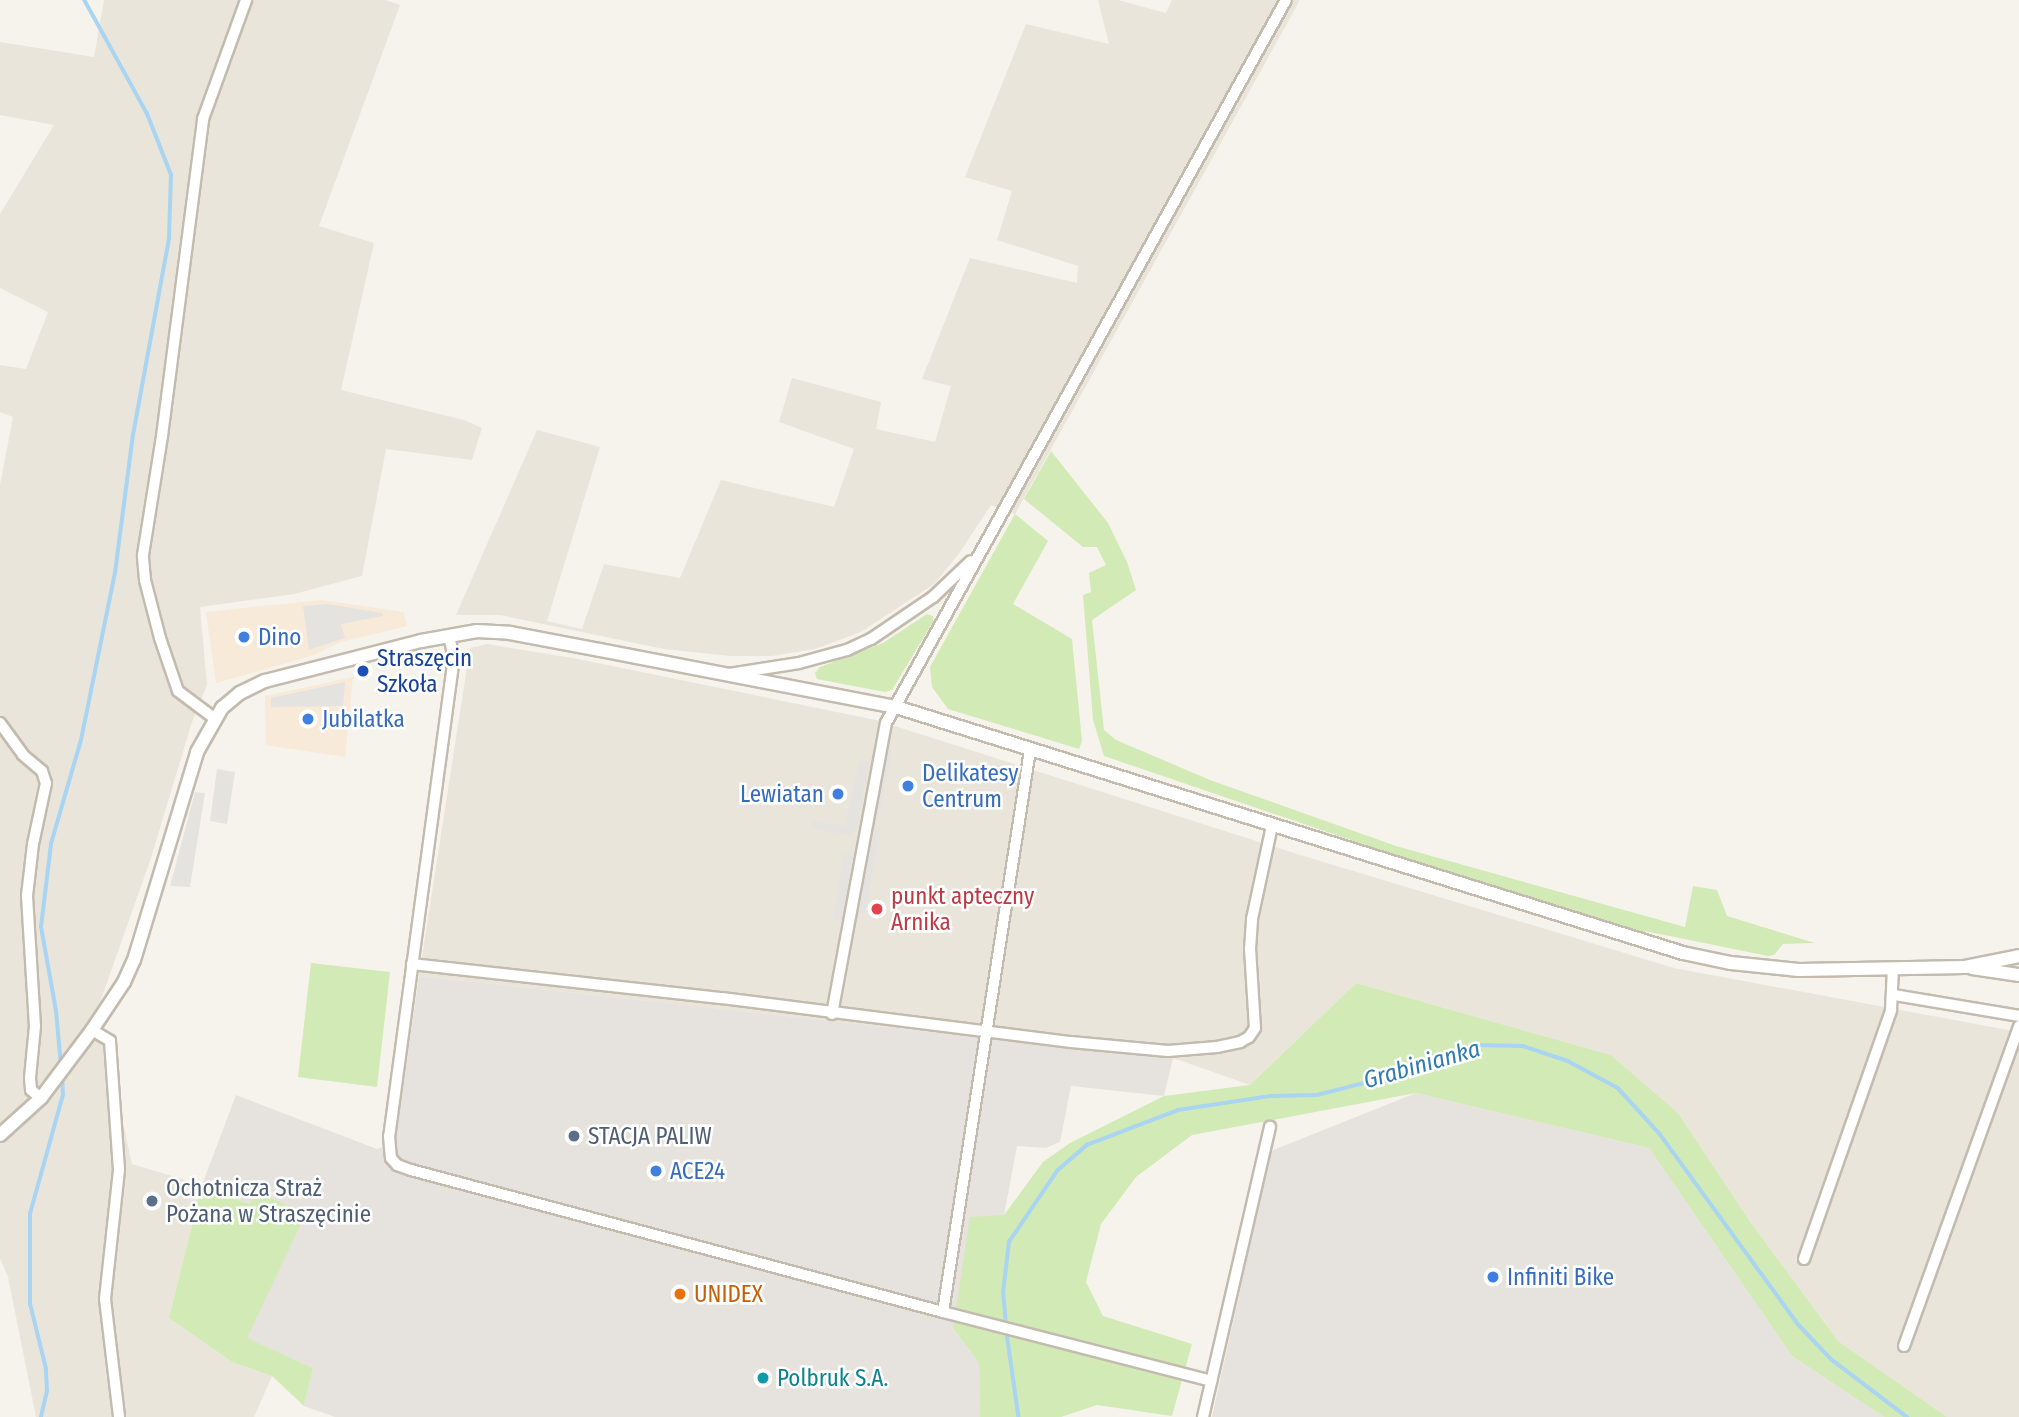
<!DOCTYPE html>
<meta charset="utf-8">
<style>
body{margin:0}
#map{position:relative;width:2019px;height:1417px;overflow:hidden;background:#f6f3ec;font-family:"Fira Sans Condensed",sans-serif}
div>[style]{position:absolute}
.residential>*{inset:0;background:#eae5da}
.commercial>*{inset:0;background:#f7ead8}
.industrial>*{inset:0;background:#e6e2dd}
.green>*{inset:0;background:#d2eab5}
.parking>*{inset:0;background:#e5e3e0}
.stream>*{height:3.5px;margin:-1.75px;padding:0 1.75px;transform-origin:1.75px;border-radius:1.75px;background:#a9d4f2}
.roads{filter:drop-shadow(2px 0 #c2bbae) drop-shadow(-2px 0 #c2bbae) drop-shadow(0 2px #c2bbae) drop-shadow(0 -2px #c2bbae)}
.minor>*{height:10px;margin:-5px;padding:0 5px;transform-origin:5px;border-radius:5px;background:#fff}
.tertiary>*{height:12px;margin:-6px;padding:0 6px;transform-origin:6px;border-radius:6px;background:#fff}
.dots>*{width:19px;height:19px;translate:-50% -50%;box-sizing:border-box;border:4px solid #fff;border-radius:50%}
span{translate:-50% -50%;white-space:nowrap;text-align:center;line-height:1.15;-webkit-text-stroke:5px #fff;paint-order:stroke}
.shop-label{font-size:23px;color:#366cbe}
.left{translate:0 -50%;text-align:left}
.right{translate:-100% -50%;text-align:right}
.transit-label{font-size:23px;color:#164399}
.health-label{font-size:23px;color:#be3a42}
.service-label{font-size:23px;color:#4e5e75}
.food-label{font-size:23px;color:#c56008}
.culture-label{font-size:23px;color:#0d838f}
.water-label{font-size:24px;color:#2e7ab2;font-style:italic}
</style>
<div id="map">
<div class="residential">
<div style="clip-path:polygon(104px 0,385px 0,400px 5px,319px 226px,374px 243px,341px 390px,464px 420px,482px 428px,472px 460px,386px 449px,362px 576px,294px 594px,200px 607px,207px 685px,192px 722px,151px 858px,98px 1008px,132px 1164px,202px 1185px,169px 1318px,232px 1362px,272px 1376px,254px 1417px,36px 1417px,8px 1277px,0 1258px,0 485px,13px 417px,0 412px,0 365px,26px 369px,48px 312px,0 288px,0 214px,54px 125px,0 115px,0 42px,94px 57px)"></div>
<div style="clip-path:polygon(1098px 0,1118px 0,1166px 13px,1172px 0,1300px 0,1015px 514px,991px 505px,958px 555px,934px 584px,861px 632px,815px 649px,772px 656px,730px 656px,664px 649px,500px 615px,456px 615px,537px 430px,600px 447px,547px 621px,582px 629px,604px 564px,680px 578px,721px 480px,834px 507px,854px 449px,779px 422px,792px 378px,881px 402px,876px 429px,935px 442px,951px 386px,922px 379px,970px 258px,1077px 283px,1078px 266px,997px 240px,1012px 191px,965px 177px,1026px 24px,1109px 44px)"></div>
<div style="clip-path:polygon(487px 644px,573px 658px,876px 720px,1294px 853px,1674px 968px,2019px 1032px,2019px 1417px,1947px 1417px,1838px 1341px,1751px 1223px,1678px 1113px,1611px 1055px,1356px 983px,1250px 1085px,1173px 1058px,419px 976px,470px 648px)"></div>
</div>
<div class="commercial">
<div style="clip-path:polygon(322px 600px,404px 612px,407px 626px,341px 642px,311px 656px,216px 683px,206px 612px)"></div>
<div style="clip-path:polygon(353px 677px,345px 757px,266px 745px,265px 696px)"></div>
</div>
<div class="industrial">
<div style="clip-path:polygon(419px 976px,1173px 1058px,1164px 1096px,1071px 1086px,1060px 1142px,1046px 1148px,1017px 1146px,1004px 1215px,953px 1328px,979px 1363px,980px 1417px,335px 1417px,304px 1406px,313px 1368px,246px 1338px,249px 1204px,202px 1185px,236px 1095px,377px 1149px,395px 1143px)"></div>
<div style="clip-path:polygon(1416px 1093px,1649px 1148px,1792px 1356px,1884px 1417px,1212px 1417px,1271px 1151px)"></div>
</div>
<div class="green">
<div style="clip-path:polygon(1051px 451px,1108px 523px,1127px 562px,1136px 590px,1092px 620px,1104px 730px,1116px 740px,1210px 780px,1396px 846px,1685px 927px,1693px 886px,1717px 890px,1727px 916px,1815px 943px,1783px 944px,1774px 955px,1768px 956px,1645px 931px,1643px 935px,1442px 871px,1104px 756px,1093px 720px,1083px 595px,1091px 592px,1089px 573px,1106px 565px,1097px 547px,1083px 547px,1024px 499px)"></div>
<div style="clip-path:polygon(1015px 514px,1048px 541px,1013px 604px,1072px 639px,1082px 741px,1079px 749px,948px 709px,932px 687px,930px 667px)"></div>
<div style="clip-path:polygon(927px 614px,933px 616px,933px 622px,892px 690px,885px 692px,817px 679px,815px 673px,820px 667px,883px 643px)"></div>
<div style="clip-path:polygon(311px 963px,390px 972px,377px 1087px,298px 1077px)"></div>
<div style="clip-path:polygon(1356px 983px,1611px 1055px,1678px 1113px,1751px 1223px,1838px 1341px,1947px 1417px,1884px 1417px,1792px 1356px,1649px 1148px,1416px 1093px,1192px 1135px,1136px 1177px,1101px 1224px,1086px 1282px,1103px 1316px,1192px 1344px,1172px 1416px,1097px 1405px,1061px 1417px,980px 1417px,979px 1363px,953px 1328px,970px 1217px,1004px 1215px,1043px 1162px,1070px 1143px,1164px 1096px,1250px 1085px)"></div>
<div style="clip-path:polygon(202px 1185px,249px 1204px,258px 1193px,306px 1213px,247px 1338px,313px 1368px,304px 1406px,272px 1376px,232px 1362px,169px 1318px)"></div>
</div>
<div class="parking">
<div style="clip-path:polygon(327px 604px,382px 613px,383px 616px,341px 624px,345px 638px,309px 650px,303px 606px)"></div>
<div style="clip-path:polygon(345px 682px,343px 706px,271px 707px,271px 698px)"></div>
<div style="clip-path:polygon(887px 750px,892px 750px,877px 826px,880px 827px,865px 914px,856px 913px)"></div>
<div style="clip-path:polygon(870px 761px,856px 830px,850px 835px,812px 829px,813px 821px,845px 826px,859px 762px)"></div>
<div style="clip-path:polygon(217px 769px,235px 772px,227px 824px,210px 821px)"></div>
<div style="clip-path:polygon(195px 792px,205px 793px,190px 887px,170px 886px)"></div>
<div style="clip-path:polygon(844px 854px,853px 855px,842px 921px,833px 920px)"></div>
</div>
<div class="stream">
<div style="left:61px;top:1066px;width:55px;rotate:-95.2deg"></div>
<div style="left:56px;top:1011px;width:85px;rotate:-100.1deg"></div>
<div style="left:41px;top:927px;width:84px;rotate:-83.1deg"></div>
<div style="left:51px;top:844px;width:108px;rotate:-73.9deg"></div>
<div style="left:81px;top:740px;width:170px;rotate:-78.5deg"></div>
<div style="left:115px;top:573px;width:139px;rotate:-82.6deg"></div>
<div style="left:133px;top:435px;width:200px;rotate:-79.6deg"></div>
<div style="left:169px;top:238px;width:63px;rotate:-88.2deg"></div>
<div style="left:171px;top:175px;width:66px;rotate:-111.5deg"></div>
<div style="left:147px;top:114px;width:130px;rotate:-118.9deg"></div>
<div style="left:1006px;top:1325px;width:32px;rotate:-95deg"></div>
<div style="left:1003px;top:1293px;width:51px;rotate:-83.3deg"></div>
<div style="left:1009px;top:1242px;width:86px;rotate:-55.9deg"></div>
<div style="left:1057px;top:1171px;width:40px;rotate:-41deg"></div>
<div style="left:1087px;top:1145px;width:97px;rotate:-21deg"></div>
<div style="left:1178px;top:1110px;width:94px;rotate:-8.6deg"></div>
<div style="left:1271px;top:1096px;width:46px;rotate:-1.2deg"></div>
<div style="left:1317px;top:1095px;width:65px;rotate:-14.3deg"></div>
<div style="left:1380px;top:1079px;width:101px;rotate:-19.7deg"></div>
<div style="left:1475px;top:1045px;width:48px;rotate:1.2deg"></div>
<div style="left:1523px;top:1046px;width:47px;rotate:18.4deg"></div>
<div style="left:1568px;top:1061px;width:57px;rotate:28.4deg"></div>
<div style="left:1618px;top:1088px;width:62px;rotate:47.6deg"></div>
<div style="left:1660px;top:1134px;width:236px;rotate:54deg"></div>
<div style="left:1799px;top:1325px;width:47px;rotate:46.7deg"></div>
<div style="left:1831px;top:1359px;width:96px;rotate:37.3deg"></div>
<div style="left:1007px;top:1333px;width:85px;rotate:81.9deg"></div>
<div style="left:41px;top:1417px;width:27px;rotate:-77deg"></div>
<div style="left:47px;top:1391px;width:22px;rotate:-93deg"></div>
<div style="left:46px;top:1369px;width:67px;rotate:-103.8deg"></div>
<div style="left:30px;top:1304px;width:90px;rotate:-90deg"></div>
<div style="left:30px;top:1214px;width:123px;rotate:-74.5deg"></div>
<div style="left:63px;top:1095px;width:18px;rotate:-93deg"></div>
</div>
<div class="roads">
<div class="minor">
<div style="left:449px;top:636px;width:22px;rotate:77deg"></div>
<div style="left:454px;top:657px;width:483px;rotate:97.7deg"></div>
<div style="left:389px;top:1136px;width:22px;rotate:85deg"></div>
<div style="left:391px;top:1158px;width:9px;rotate:49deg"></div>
<div style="left:397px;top:1165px;width:15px;rotate:20deg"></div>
<div style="left:411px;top:1170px;width:551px;rotate:14.94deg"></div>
<div style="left:729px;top:674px;width:71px;rotate:-8.9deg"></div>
<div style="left:799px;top:663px;width:50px;rotate:-15.2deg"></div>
<div style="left:847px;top:650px;width:26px;rotate:-25deg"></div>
<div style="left:871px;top:639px;width:75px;rotate:-34.1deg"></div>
<div style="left:933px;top:597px;width:52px;rotate:-43.5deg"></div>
<div style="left:214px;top:718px;width:45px;rotate:-143.1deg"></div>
<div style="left:178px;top:691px;width:56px;rotate:-108.8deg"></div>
<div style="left:160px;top:638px;width:60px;rotate:-104.5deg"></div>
<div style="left:145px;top:580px;width:25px;rotate:-95deg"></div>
<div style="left:143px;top:555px;width:121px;rotate:-80.9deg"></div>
<div style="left:162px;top:436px;width:320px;rotate:-82.6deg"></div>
<div style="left:203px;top:119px;width:127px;rotate:-70.1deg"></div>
<div style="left:0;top:723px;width:39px;rotate:54deg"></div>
<div style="left:23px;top:755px;width:25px;rotate:40deg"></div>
<div style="left:42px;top:771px;width:13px;rotate:72deg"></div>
<div style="left:46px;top:783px;width:62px;rotate:102deg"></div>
<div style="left:33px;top:844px;width:52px;rotate:96.6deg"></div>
<div style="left:27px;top:896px;width:130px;rotate:86.5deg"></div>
<div style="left:35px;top:1026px;width:52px;rotate:95.5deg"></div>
<div style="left:30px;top:1078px;width:12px;rotate:85deg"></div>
<div style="left:31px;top:1090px;width:13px;rotate:39deg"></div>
<div style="left:1030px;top:750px;width:569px;rotate:98.8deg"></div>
<div style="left:943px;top:1312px;width:277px;rotate:14.4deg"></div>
<div style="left:412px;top:964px;width:312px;rotate:6.3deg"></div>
<div style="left:722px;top:998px;width:352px;rotate:7.2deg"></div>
<div style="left:1071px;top:1042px;width:97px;rotate:5.3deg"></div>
<div style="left:1168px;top:1051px;width:49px;rotate:-4.7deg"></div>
<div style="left:1217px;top:1047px;width:24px;rotate:-12deg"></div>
<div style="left:1240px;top:1042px;width:10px;rotate:-29deg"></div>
<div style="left:1249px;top:1037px;width:11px;rotate:-56deg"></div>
<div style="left:1255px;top:1028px;width:79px;rotate:-93.6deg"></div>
<div style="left:1250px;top:949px;width:30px;rotate:-86deg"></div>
<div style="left:1252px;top:919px;width:95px;rotate:-77.9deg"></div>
<div style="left:1894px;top:995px;width:127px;rotate:9.5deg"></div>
<div style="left:832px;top:1014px;width:296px;rotate:-79.5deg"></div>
<div style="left:886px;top:723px;width:826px;rotate:-61.05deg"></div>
<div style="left:92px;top:1030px;width:21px;rotate:31deg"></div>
<div style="left:110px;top:1041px;width:129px;rotate:86deg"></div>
<div style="left:119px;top:1170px;width:130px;rotate:96.2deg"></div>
<div style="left:105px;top:1299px;width:119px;rotate:83.2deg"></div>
<div style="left:1804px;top:1259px;width:264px;rotate:-70.7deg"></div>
<div style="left:1891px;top:1010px;width:42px;rotate:-87.3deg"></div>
<div style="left:1904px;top:1346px;width:340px;rotate:-70.2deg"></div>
<div style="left:1203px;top:1417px;width:298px;rotate:-77deg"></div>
</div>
<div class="tertiary">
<div style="left:1972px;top:968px;width:48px;rotate:8.5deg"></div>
<div style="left:0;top:1135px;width:55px;rotate:-42.1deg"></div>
<div style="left:41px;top:1098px;width:85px;rotate:-53.1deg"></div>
<div style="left:92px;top:1030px;width:58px;rotate:-56.3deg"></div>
<div style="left:124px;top:982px;width:24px;rotate:-66deg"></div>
<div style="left:134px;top:960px;width:217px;rotate:-73.1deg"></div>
<div style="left:197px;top:752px;width:51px;rotate:-60.4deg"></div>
<div style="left:222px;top:708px;width:23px;rotate:-40deg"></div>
<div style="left:240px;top:693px;width:28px;rotate:-26deg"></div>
<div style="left:265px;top:681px;width:161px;rotate:-14.4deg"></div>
<div style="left:421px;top:641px;width:57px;rotate:-10.1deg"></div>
<div style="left:477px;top:631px;width:33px;rotate:3deg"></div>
<div style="left:510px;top:633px;width:92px;rotate:10.7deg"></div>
<div style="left:600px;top:650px;width:301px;rotate:10.9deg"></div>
<div style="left:896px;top:707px;width:825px;rotate:17.36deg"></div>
<div style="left:1683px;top:953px;width:49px;rotate:11.8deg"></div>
<div style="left:1731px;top:963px;width:68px;rotate:5.9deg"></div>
<div style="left:1799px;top:970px;width:166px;rotate:-1deg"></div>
<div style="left:1965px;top:967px;width:55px;rotate:-11.5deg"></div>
</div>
</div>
<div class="dots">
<div style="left:244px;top:637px;background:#3f7fe0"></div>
<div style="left:363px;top:671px;background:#1a4fb4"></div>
<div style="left:308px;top:719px;background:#3f7fe0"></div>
<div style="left:908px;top:786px;background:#3f7fe0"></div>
<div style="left:838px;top:794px;background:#3f7fe0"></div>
<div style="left:877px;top:909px;background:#e0444e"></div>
<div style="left:574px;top:1136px;background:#5c6f8a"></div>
<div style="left:656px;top:1171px;background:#3f7fe0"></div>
<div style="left:152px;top:1201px;background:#5c6f8a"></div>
<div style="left:1493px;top:1277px;background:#3f7fe0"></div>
<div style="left:680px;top:1294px;background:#e8710a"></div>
<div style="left:763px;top:1378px;background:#0f9aa8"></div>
</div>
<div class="shop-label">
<span class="left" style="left:258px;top:637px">Dino</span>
<span class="left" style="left:322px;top:719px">Jubilatka</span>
<span class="left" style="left:922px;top:786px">Delikatesy<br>Centrum</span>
<span class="right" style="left:824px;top:794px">Lewiatan</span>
<span class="left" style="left:670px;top:1171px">ACE24</span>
<span class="left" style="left:1507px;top:1277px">Infiniti Bike</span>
</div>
<div class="transit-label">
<span class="left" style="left:377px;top:671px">Straszęcin<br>Szkoła</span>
</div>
<div class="health-label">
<span class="left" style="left:891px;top:909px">punkt apteczny<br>Arnika</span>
</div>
<div class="service-label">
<span class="left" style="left:588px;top:1136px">STACJA PALIW</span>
<span class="left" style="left:166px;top:1201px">Ochotnicza Straż<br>Pożana w Straszęcinie</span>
</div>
<div class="food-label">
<span class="left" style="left:694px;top:1294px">UNIDEX</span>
</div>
<div class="culture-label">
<span class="left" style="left:777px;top:1378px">Polbruk S.A.</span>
</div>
<div class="water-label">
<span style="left:1422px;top:1065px;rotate:-16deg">Grabinianka</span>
</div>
</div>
